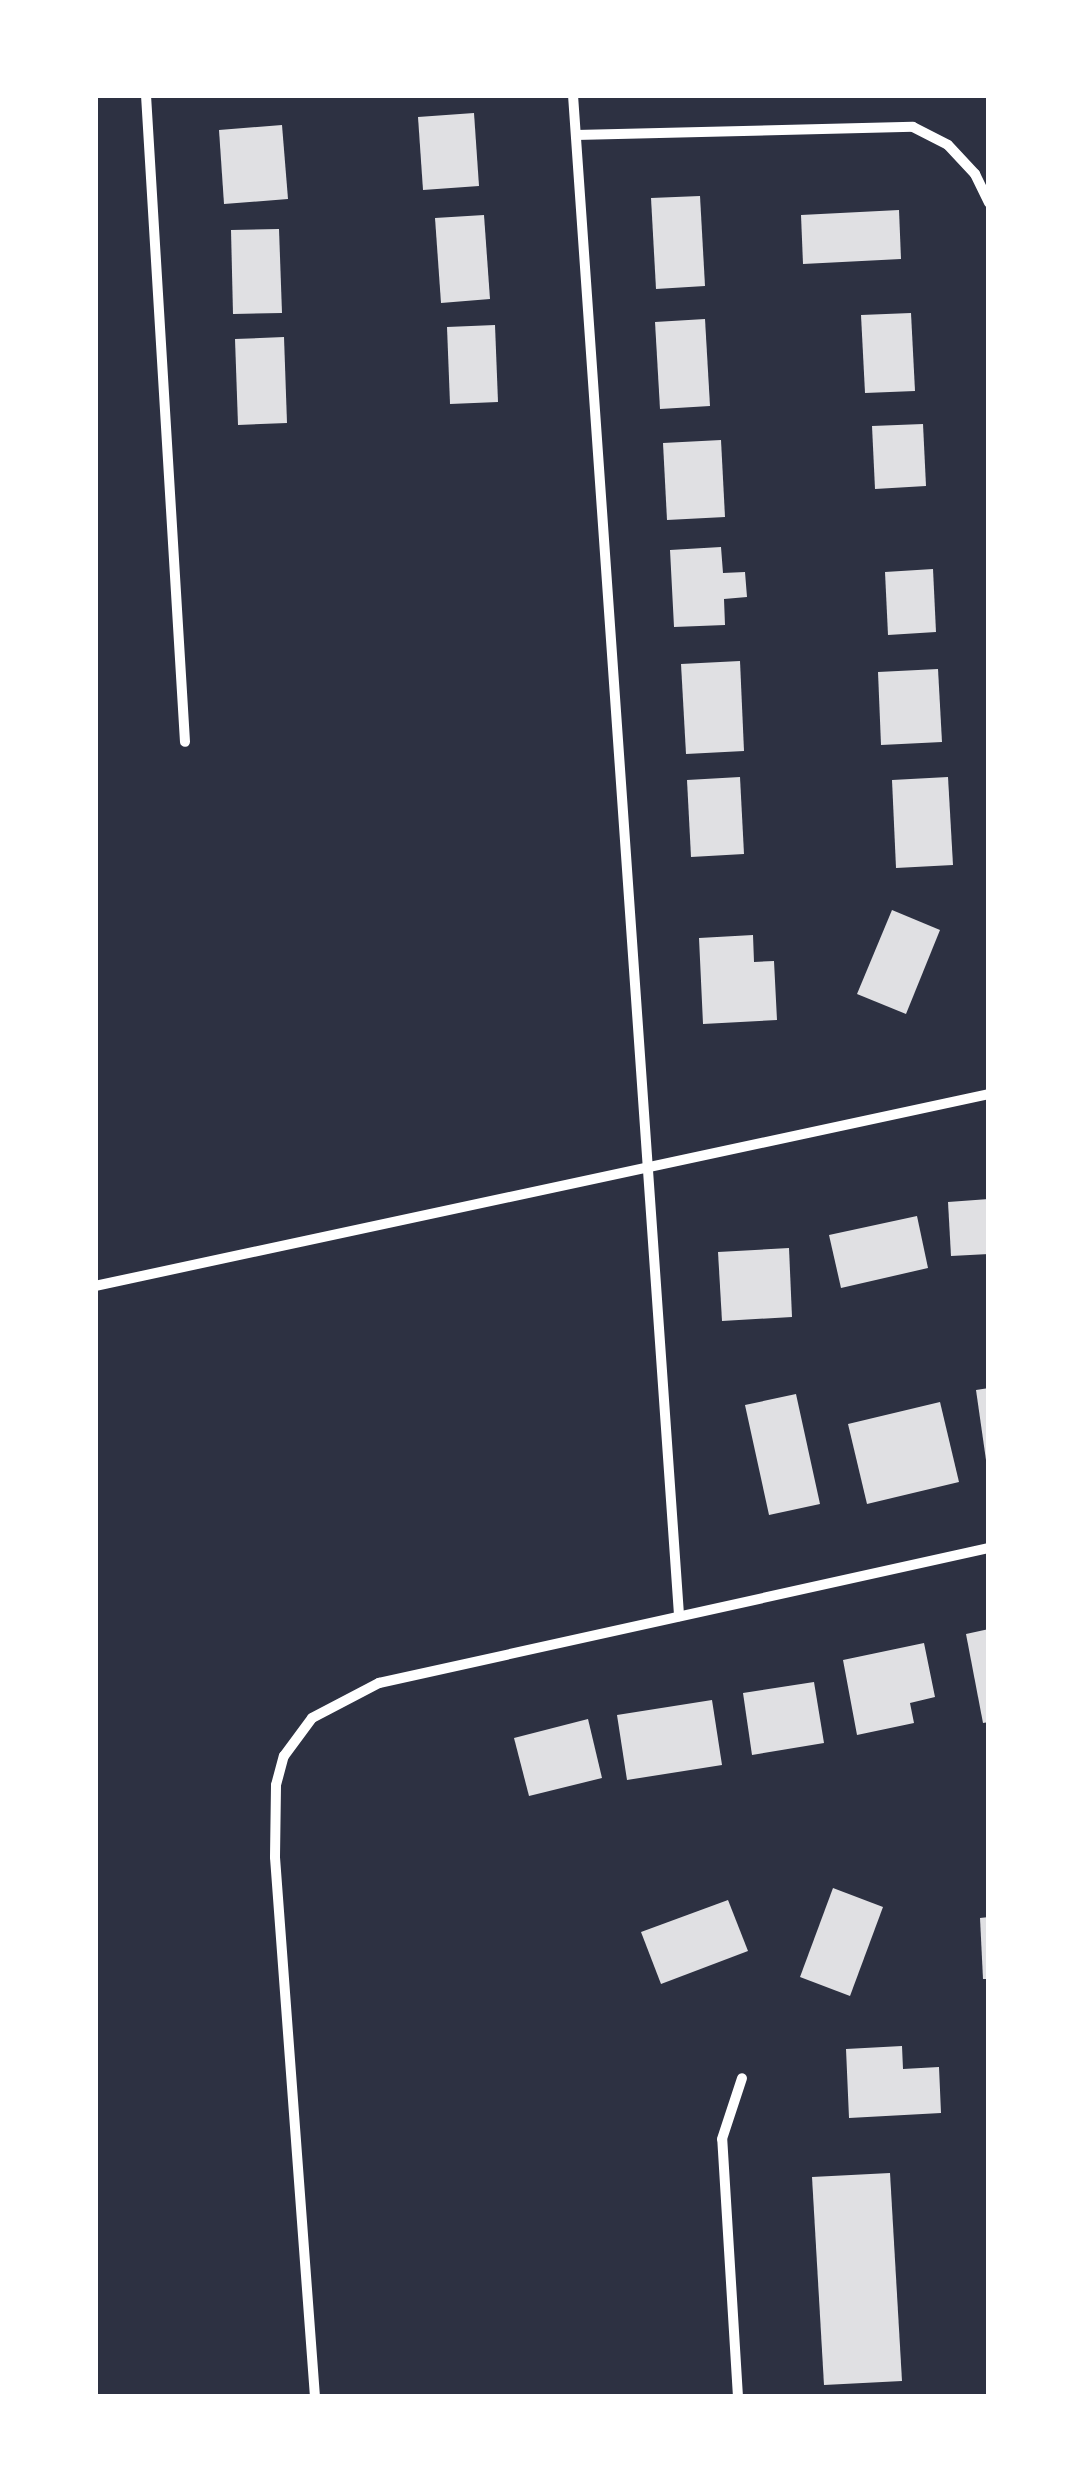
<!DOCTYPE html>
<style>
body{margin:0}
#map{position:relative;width:1084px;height:2492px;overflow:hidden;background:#2d3142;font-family:Georgia,serif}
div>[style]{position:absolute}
.building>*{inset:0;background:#e0e0e3}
.minor>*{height:10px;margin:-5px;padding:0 5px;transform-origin:5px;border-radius:5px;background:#fff}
span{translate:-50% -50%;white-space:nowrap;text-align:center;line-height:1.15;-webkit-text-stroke:10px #fff;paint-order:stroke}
.frame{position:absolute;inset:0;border:98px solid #fff;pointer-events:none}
</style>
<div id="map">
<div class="building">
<div style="clip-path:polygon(474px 113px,479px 186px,423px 190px,418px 117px)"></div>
<div style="clip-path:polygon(282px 125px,288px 199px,224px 204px,219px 130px)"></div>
<div style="clip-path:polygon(700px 196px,705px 286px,656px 289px,651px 198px)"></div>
<div style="clip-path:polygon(899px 210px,901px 259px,803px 264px,801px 215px)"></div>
<div style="clip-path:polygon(484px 215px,490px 299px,441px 303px,435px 218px)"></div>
<div style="clip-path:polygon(279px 229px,282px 313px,233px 314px,231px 230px)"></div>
<div style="clip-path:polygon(911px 313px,915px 391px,865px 393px,861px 315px)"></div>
<div style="clip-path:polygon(705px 319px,710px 406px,660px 409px,655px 322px)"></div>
<div style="clip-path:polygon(495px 325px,498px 402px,450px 404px,447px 327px)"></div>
<div style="clip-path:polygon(284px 337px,287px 423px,238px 425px,235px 339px)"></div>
<div style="clip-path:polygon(923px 424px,926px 486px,875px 489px,872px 426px)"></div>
<div style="clip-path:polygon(721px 440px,725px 517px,667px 520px,663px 443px)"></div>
<div style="clip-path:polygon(721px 547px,723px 573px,745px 572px,747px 597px,724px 599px,725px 625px,674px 627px,670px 550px)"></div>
<div style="clip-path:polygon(933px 569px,936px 632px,888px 635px,885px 572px)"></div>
<div style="clip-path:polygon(740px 661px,744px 751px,686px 754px,681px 664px)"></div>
<div style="clip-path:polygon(938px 669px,942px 742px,881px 745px,878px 672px)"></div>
<div style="clip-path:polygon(740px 777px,744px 854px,691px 857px,687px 780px)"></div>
<div style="clip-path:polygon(948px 777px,953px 865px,896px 868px,892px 780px)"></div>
<div style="clip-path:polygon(892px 910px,940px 930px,906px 1014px,857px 994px)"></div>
<div style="clip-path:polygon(753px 935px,754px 962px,774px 961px,777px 1020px,703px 1024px,699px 938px)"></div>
<div style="clip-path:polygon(989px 1199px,989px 1254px,951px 1256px,948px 1202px)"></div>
<div style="clip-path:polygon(917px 1216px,928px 1268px,841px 1288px,829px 1235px)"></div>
<div style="clip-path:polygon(789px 1248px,792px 1317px,722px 1321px,718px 1252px)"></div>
<div style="clip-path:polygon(989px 1388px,989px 1467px,987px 1467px,976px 1390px)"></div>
<div style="clip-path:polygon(796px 1394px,820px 1504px,769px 1515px,745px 1405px)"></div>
<div style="clip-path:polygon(940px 1402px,959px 1482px,867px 1504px,848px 1424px)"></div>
<div style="clip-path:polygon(989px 1629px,989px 1722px,983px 1723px,966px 1634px)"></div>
<div style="clip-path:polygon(924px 1643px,935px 1697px,910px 1703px,914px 1723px,857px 1735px,843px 1660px)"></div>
<div style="clip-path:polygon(814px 1682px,824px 1743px,752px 1755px,743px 1693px)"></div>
<div style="clip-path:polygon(712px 1700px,722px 1765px,627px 1780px,617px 1715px)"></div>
<div style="clip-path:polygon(588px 1719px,602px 1778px,529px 1796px,514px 1738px)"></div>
<div style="clip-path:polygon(833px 1888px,883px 1907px,850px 1996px,800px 1977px)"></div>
<div style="clip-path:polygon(728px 1900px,748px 1951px,661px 1984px,641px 1932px)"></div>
<div style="clip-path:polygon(989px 1917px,989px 1979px,983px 1979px,980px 1918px)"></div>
<div style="clip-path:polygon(902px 2046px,903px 2069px,939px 2067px,941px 2113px,849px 2118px,846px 2049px)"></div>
<div style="clip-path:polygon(890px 2173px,902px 2381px,824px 2385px,812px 2177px)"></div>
</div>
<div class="minor">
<div style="left:146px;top:95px;width:648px;rotate:86.55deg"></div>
<div style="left:573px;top:95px;width:1525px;rotate:86.01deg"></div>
<div style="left:576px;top:135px;width:337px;rotate:-1.4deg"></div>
<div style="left:913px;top:127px;width:39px;rotate:27deg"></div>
<div style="left:948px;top:145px;width:40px;rotate:47deg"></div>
<div style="left:975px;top:174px;width:32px;rotate:64deg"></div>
<div style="left:95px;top:1286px;width:914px;rotate:-12.12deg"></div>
<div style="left:315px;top:2397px;width:541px;rotate:-94.24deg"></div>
<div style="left:275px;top:1857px;width:72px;rotate:-89.2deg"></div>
<div style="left:276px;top:1785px;width:30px;rotate:-75deg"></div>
<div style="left:284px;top:1756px;width:47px;rotate:-53.6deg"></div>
<div style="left:312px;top:1718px;width:76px;rotate:-27.6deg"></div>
<div style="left:379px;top:1683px;width:625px;rotate:-12.48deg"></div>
<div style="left:738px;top:2397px;width:258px;rotate:-93.5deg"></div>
<div style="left:722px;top:2139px;width:64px;rotate:-71.8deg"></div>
</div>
<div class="frame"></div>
</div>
